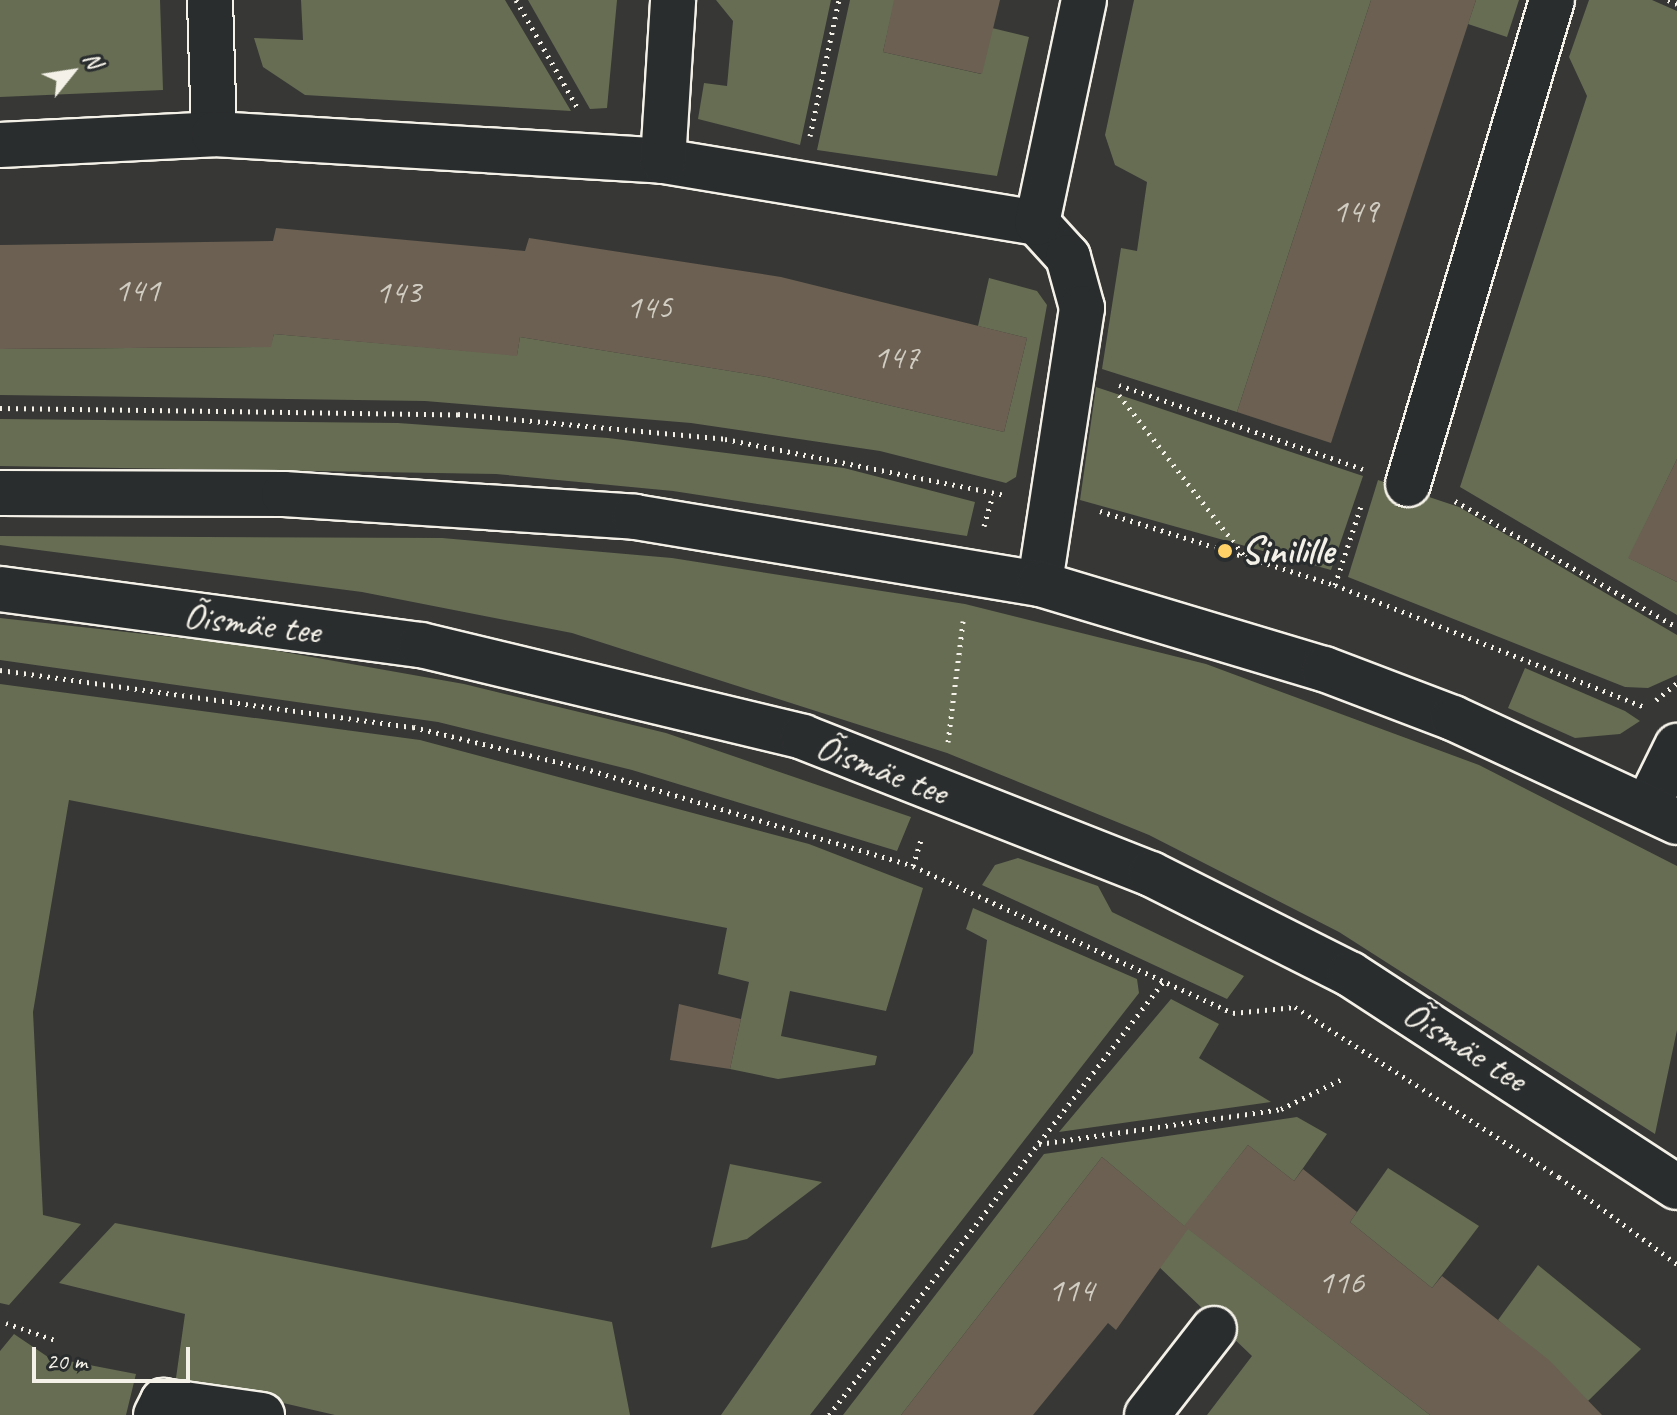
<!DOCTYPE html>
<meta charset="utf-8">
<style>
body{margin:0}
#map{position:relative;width:1677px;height:1415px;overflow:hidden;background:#373735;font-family:Caveat,sans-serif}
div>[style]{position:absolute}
.green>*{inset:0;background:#666d53}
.building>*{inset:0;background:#6b6052}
.path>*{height:5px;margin-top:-2.5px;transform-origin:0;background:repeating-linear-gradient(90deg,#f4f1e8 0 2px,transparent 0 8px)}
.roads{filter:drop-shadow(2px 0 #f4f1e8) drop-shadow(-2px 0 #f4f1e8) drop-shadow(0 2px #f4f1e8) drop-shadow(0 -2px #f4f1e8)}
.minor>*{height:44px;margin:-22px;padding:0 22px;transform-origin:22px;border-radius:22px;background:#2a2d2e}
.major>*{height:44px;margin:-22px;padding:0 22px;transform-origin:22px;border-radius:22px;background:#2a2d2e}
.dots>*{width:22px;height:22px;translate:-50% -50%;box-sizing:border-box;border:4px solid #2a2d2e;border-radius:50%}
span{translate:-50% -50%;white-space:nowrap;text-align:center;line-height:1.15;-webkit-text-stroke:6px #2a2d2e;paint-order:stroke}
.number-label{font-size:34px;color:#d2cdc2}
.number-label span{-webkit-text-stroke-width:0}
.poi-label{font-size:38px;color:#f4f1e8;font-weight:700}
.left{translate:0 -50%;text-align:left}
.street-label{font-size:38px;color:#f4f1e8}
.north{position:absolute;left:32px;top:32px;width:80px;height:80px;-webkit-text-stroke:6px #2a2d2e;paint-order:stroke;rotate:60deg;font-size:22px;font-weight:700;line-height:32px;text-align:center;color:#f4f1e8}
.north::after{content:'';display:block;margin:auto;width:28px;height:36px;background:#f4f1e8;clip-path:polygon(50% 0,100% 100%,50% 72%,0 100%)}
.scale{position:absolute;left:32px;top:1347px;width:158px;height:36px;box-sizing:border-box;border:4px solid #f4f1e8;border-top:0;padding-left:10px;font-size:24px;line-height:28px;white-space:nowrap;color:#f4f1e8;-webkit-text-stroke:6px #2a2d2e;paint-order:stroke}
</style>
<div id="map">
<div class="green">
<div style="clip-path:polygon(0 0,160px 0,163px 90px,0 97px)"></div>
<div style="clip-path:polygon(301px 0,505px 0,571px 111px,305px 95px,263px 67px,254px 38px,303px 40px)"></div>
<div style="clip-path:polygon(528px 0,617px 0,607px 108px,590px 109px)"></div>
<div style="clip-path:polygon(716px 0,831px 0,800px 145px,698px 119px,704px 83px,727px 86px,733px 21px)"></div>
<div style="clip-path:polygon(850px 0,895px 0,883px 52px,981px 74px,992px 28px,1029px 37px,997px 176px,817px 150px)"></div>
<div style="clip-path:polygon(1134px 0,1371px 0,1237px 412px,1102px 369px,1121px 248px,1137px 251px,1147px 182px,1115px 165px,1105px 135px)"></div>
<div style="clip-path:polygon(1476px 0,1519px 0,1507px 37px,1468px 24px)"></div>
<div style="clip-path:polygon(1589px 0,1652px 0,1677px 11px,1677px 459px,1629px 558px,1677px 582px,1677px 615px,1460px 487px,1587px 96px,1569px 57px)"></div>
<div style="clip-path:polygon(989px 278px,1037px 291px,1047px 305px,1016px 477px,1006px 483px,880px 451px,691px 423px,425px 401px,0 395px,0 349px,270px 347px,274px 334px,517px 355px,520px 337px,767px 377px,1004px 432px,1027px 338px,978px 326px)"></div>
<div style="clip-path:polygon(1096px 387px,1363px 476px,1331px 570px,1080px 500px)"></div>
<div style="clip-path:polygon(0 419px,398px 423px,608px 438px,844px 468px,975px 502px,967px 536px,673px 491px,496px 474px,0 466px)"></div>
<div style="clip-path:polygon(1378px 480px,1459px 507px,1677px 635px,1677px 675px,1648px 688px,1625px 687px,1348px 577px)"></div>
<div style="clip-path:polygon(0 536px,442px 538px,672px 558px,965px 604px,1206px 664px,1479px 765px,1677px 866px,1677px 1030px,1655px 1134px,1339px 932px,1149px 835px,947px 753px,572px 633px,362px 592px,0 545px)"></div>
<div style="clip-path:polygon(0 618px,244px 645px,464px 684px,666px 733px,911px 817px,897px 851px,632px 770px,438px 722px,0 660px)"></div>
<div style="clip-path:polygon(1525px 668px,1625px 711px,1640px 721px,1620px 734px,1575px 738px,1508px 708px)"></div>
<div style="clip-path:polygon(0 684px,420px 740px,809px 844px,923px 888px,886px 1011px,790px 991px,781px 1036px,877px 1056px,875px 1065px,778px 1079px,730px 1069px,749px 982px,718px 974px,727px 928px,69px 800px,33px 1012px,43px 1215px,81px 1224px,9px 1305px,0 1303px)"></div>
<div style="clip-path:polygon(1018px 858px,1098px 886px,1112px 912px,1244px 976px,1227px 999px,982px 885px,995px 865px)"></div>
<div style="clip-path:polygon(973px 908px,1137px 979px,1139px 993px,810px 1415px,721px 1415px,973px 1053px,987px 940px,966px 929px)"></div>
<div style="clip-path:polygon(1171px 999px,1219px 1024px,1199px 1058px,1271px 1102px,1059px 1132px)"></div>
<div style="clip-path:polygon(1297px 1117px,1327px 1134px,1294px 1181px,1248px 1145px,1185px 1226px,1430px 1415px,1207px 1415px,1252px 1356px,1155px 1263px,1184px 1226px,1102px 1157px,901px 1415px,843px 1415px,1044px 1154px)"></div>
<div style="clip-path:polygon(730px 1164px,822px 1182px,747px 1239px,711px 1248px)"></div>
<div style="clip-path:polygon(1388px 1168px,1479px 1226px,1432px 1288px,1350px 1222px)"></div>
<div style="clip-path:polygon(115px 1223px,612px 1322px,630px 1415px,335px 1415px,176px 1378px,185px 1314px,59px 1283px)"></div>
<div style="clip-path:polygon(1538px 1265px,1641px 1349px,1588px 1401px,1498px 1320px)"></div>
<div style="clip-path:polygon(14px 1334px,48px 1357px,136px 1374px,126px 1415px,0 1415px,0 1351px)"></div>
</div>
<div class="building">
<div style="clip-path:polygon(894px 0,1000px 0,982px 74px,883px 52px)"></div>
<div style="clip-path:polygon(1371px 0,1476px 0,1331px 443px,1237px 412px)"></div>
<div style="clip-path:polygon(276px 228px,525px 251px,529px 238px,781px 277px,1027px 338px,1004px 432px,767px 377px,520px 337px,517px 356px,274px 334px,271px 347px,0 349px,0 245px,273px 241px)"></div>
<div style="clip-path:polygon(1677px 459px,1677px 582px,1628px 558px)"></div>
<div style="clip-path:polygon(679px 1004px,741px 1019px,730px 1069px,670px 1060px)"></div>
<div style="clip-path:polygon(1248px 1145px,1294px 1181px,1303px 1169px,1357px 1212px,1350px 1222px,1432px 1288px,1442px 1276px,1549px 1360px,1602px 1415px,1430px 1415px,1184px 1226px)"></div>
<div style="clip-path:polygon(1102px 1157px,1188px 1229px,1116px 1330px,1108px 1323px,1033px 1415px,901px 1415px)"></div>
</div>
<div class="path">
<div style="left:516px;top:0;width:123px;rotate:60.3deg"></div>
<div style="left:1668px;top:0;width:10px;rotate:24deg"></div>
<div style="left:810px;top:136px;width:139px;rotate:-78deg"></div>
<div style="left:1119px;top:385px;width:258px;rotate:19deg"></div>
<div style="left:1119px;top:395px;width:205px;rotate:52.1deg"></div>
<div style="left:0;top:408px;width:458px;rotate:0.8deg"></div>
<div style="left:458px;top:414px;width:268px;rotate:5.3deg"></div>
<div style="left:725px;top:439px;width:285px;rotate:11.3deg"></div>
<div style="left:1455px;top:501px;width:255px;rotate:29.6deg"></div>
<div style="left:1100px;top:511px;width:246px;rotate:17.5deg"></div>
<div style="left:1335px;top:585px;width:335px;rotate:21.5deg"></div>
<div style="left:984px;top:526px;width:32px;rotate:-74deg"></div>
<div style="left:1335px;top:585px;width:86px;rotate:-71.8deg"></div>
<div style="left:0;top:670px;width:417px;rotate:7.9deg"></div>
<div style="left:413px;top:727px;width:175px;rotate:13.6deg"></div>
<div style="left:583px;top:768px;width:344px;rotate:16.5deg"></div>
<div style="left:913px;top:866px;width:352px;rotate:24.7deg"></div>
<div style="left:1233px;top:1013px;width:62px;rotate:-5.5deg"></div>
<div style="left:1295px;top:1007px;width:314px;rotate:32.8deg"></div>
<div style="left:1559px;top:1177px;width:147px;rotate:36.4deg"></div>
<div style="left:1656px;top:700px;width:27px;rotate:-39deg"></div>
<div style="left:948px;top:742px;width:122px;rotate:-82.9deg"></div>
<div style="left:913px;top:866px;width:30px;rotate:-73deg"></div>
<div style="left:1039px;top:1144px;width:245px;rotate:-8.2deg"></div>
<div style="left:1281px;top:1109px;width:68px;rotate:-26.2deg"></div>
<div style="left:6px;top:1323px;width:55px;rotate:19.1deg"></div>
<div style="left:829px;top:1415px;width:548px;rotate:-52.34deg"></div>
</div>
<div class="roads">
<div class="minor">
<div style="left:210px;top:0;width:134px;rotate:88.3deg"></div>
<div style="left:0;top:145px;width:214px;rotate:-2.9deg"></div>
<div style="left:214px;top:134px;width:450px;rotate:3.4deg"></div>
<div style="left:663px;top:161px;width:379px;rotate:9.4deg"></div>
<div style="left:1037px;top:223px;width:46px;rotate:47.6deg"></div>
<div style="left:1068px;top:257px;width:53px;rotate:74.6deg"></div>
<div style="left:1082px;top:308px;width:279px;rotate:98.7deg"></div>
<div style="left:663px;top:161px;width:161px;rotate:-86.4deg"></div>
<div style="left:1037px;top:223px;width:228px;rotate:-78.1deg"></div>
<div style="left:1408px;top:484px;width:505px;rotate:-73.43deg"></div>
<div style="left:1648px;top:805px;width:66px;rotate:-63.8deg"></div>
<div style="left:156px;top:1415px;width:16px;rotate:-63deg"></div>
<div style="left:163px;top:1401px;width:100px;rotate:8deg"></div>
<div style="left:1147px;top:1415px;width:109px;rotate:-52.1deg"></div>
</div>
<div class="major">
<div style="left:0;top:493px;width:284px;rotate:0.2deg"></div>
<div style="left:284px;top:494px;width:352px;rotate:3.7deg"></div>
<div style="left:635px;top:517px;width:411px;rotate:9.4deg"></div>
<div style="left:1040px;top:584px;width:296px;rotate:16.7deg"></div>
<div style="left:1324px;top:669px;width:138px;rotate:20.8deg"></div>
<div style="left:1453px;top:718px;width:247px;rotate:24.9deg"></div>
<div style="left:0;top:589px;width:425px;rotate:7.6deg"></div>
<div style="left:421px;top:645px;width:393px;rotate:13.5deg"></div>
<div style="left:803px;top:737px;width:374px;rotate:21.5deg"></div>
<div style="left:1151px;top:874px;width:223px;rotate:26.7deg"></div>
<div style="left:1350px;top:974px;width:390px;rotate:33.1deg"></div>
</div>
</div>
<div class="dots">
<div style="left:1225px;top:551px;background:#ffd166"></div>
</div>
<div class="number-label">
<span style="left:1355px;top:211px">149</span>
<span style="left:137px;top:290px">141</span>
<span style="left:398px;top:292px">143</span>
<span style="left:649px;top:307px">145</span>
<span style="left:896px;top:357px">147</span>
<span style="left:1341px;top:1282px">116</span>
<span style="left:1071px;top:1290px">114</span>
</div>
<div class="poi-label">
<span class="left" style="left:1241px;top:551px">Sinilille</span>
</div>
<div class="street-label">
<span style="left:252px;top:623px;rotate:7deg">Õismäe tee</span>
<span style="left:882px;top:769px;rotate:21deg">Õismäe tee</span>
<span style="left:1465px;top:1046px;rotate:32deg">Õismäe tee</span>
</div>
<div class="north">N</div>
<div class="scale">20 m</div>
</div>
